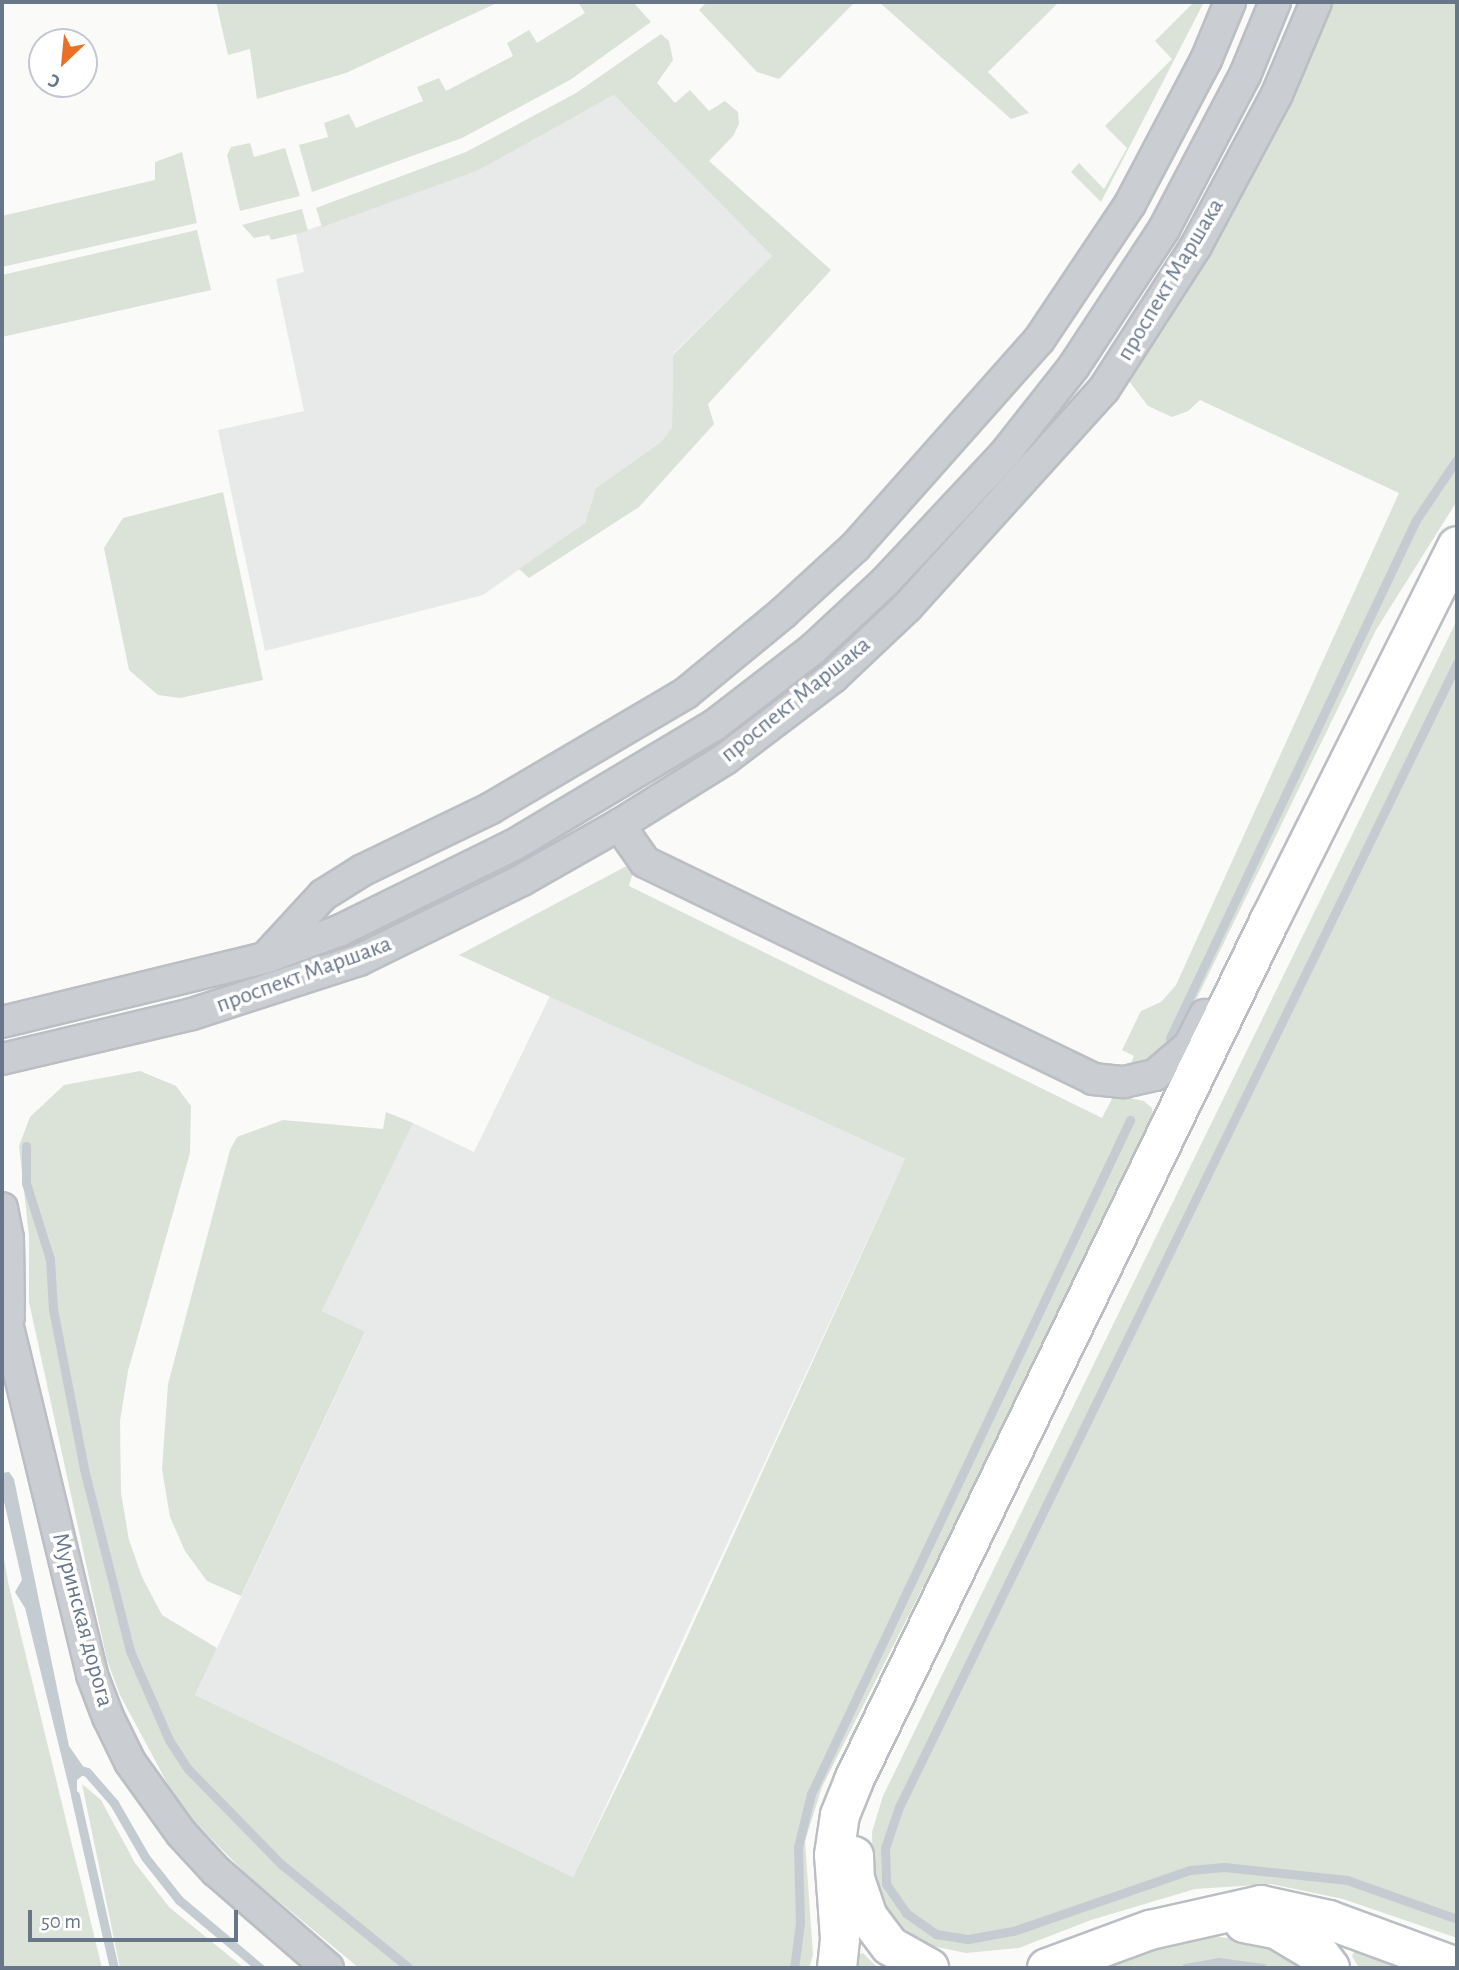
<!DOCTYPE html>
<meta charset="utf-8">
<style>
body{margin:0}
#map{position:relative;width:1459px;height:1970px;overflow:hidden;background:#fafaf8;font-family:"Alegreya Sans",sans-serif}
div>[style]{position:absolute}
.built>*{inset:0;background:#e8e9e9}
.green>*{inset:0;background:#dbe2d8}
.water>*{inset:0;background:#c4ccd2}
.stream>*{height:9px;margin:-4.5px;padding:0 4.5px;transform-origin:4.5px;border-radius:4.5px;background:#c4ccd2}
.roads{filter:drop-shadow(2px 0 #bbbec3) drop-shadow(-2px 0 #bbbec3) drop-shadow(0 2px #bbbec3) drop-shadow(0 -2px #bbbec3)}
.minor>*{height:30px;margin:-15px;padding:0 15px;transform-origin:15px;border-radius:15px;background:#cacdd1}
.major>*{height:38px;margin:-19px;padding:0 19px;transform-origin:19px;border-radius:19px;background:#fff}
span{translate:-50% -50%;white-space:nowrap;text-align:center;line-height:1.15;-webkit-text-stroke:7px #fff;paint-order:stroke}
.street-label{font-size:24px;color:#68768a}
.frame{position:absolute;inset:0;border:4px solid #68768a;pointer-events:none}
.north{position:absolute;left:28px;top:28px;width:70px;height:70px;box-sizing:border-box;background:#fff;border:2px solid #c3c8d0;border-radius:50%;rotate:206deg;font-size:19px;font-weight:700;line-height:28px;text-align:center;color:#68768a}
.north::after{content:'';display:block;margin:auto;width:24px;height:32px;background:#eb7026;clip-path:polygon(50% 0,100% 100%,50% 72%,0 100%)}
.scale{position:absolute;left:28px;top:1910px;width:210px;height:32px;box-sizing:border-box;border:4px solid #68768a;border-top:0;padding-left:9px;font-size:21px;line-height:24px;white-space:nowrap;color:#68768a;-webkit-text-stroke:5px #fff;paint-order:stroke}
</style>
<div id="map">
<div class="built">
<div style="clip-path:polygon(614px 95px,772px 256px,673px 354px,672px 428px,661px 442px,596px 488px,585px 523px,483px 595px,265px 651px,218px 430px,304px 411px,276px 279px,304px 272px,296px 234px,479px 170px)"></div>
<div style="clip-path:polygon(550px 996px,905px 1159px,573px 1877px,195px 1695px,365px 1333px,322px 1311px,413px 1123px,474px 1152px)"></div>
</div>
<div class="green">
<div style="clip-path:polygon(216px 2px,499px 2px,346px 73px,257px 99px,250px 49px,228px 55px)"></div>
<div style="clip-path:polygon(578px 2px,633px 2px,651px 22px,570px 80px,462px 138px,312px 192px,299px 145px,328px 137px,324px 123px,349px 114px,356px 128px,423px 101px,417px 87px,439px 78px,446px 91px,513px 56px,507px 43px,529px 30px,537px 43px,585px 13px)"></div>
<div style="clip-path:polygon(707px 2px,855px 2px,779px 79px,757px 72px,699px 10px)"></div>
<div style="clip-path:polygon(879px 2px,1059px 2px,988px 72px,1029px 113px,1011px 119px)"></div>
<div style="clip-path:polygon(1194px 2px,1204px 2px,1101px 202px,1071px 172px,1079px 163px,1104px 189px,1127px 148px,1105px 126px,1172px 59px,1155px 41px)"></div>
<div style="clip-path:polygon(1333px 2px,1457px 2px,1457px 501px,1376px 630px,1181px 1031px,1168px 1049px,1130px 1066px,1134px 1056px,1122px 1050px,1141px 1011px,1161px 1002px,1176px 985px,1399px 493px,1200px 400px,1188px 411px,1172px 417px,1148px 406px,1129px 381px,1268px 147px)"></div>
<div style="clip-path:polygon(661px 34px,669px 41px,673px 60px,657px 83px,675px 103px,690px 90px,709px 111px,725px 101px,738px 112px,739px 124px,733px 136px,709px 161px,831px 270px,708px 404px,714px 424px,639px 507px,529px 578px,519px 569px,585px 523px,596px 488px,661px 442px,672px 428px,673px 355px,772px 256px,614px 95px,479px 170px,322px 227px,316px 208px,466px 152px,576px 93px)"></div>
<div style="clip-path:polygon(250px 143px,254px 157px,285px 148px,300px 196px,240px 211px,227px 155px,231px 147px)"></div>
<div style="clip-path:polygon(182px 152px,197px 223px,2px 267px,2px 216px,155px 180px,155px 162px)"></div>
<div style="clip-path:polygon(302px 209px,308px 231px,296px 234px,271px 240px,269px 235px,254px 238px,242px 225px)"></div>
<div style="clip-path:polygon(197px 230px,211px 290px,2px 337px,2px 275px)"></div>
<div style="clip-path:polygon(223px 492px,263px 680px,180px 698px,158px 695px,129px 670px,104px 548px,123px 518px)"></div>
<div style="clip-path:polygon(1457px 620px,1457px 1938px,1343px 1899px,1271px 1884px,1195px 1889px,1091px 1920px,1019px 1948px,966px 1953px,932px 1946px,899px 1926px,880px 1901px,873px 1872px,872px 1832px,883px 1796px)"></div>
<div style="clip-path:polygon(636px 861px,629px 886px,1102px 1118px,1114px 1095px,1144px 1101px,1152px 1108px,1155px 1127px,822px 1787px,805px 1841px,813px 1955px,809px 1968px,359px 1968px,247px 1875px,180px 1807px,120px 1695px,107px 1660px,29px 1302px,29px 1236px,19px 1146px,30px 1117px,64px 1085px,140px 1071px,176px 1086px,191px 1106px,190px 1153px,128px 1371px,120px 1421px,121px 1493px,129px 1540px,142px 1577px,162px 1615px,217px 1648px,195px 1695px,573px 1877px,651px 1716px,905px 1159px,459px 955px)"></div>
<div style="clip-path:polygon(386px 1112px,413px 1123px,322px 1311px,365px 1332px,241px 1596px,207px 1581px,185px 1551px,170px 1517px,162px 1469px,168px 1384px,230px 1150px,237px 1137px,283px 1120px,383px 1129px)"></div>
<div style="clip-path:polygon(2px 1546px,8px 1582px,102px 1968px,2px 1968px)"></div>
<div style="clip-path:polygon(82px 1784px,101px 1800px,135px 1863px,169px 1907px,244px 1968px,120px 1968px)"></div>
<div style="clip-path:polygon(1212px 1936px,1268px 1943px,1308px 1968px,1103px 1968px,1158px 1948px)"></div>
<div style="clip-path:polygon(1355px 1950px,1409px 1968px,1359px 1968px,1352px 1956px)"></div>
<div style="clip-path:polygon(863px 1953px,877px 1967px,879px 1968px,856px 1968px,857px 1955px)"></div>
</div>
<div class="water">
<div style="clip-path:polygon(9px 1472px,14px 1479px,69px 1746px,87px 1772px,77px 1780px,77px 1804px,71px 1795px,25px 1608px,15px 1592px,22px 1580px,2px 1493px,2px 1473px)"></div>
</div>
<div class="stream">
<div style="left:1457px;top:663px;width:1273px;rotate:116deg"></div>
<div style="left:899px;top:1807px;width:43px;rotate:108.9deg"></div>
<div style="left:885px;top:1848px;width:36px;rotate:88deg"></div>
<div style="left:886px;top:1884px;width:35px;rotate:55deg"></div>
<div style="left:906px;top:1913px;width:37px;rotate:35deg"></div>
<div style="left:936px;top:1934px;width:32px;rotate:9deg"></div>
<div style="left:968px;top:1939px;width:46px;rotate:-10.1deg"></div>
<div style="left:1013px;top:1931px;width:187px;rotate:-19deg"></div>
<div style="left:1190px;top:1870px;width:34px;rotate:-5deg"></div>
<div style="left:1224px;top:1867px;width:124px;rotate:6deg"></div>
<div style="left:1347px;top:1880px;width:117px;rotate:19.5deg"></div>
<div style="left:1170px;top:1038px;width:573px;rotate:-64.6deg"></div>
<div style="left:1416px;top:520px;width:73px;rotate:-56.1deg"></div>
<div style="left:26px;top:1146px;width:37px;rotate:90deg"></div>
<div style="left:26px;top:1183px;width:80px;rotate:72.5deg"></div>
<div style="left:50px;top:1259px;width:50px;rotate:86.6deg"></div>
<div style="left:53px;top:1309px;width:163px;rotate:79deg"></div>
<div style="left:84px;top:1469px;width:188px;rotate:75.8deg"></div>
<div style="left:130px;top:1651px;width:97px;rotate:66.3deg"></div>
<div style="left:169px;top:1740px;width:35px;rotate:57deg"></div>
<div style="left:188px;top:1769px;width:133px;rotate:45.6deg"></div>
<div style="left:281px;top:1864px;width:165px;rotate:39.1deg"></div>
<div style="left:77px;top:1769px;width:10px;rotate:17deg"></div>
<div style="left:87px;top:1772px;width:41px;rotate:48.9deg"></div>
<div style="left:114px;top:1803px;width:62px;rotate:60.1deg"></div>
<div style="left:145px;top:1857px;width:55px;rotate:51.7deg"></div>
<div style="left:179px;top:1900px;width:106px;rotate:40deg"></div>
<div style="left:75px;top:1795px;width:177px;rotate:77.3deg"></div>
<div style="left:794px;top:1968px;width:45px;rotate:-82.4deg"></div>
<div style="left:800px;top:1923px;width:76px;rotate:-91.5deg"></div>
<div style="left:798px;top:1847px;width:55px;rotate:-76.2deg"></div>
<div style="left:811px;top:1794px;width:746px;rotate:-64.67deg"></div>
<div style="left:1185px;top:1968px;width:34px;rotate:-10deg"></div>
<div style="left:1218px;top:1962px;width:45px;rotate:7.6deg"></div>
</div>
<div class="roads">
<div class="minor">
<div style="left:619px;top:825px;width:45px;rotate:54.9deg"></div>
<div style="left:645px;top:862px;width:498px;rotate:25.8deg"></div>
<div style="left:1093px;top:1079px;width:31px;rotate:6deg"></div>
<div style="left:1124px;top:1082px;width:32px;rotate:-13deg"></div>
<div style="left:1155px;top:1075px;width:45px;rotate:-40.5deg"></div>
<div style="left:1189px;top:1046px;width:35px;rotate:-63deg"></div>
<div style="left:267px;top:956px;width:83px;rotate:-47.4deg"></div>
<div style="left:323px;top:895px;width:47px;rotate:-32deg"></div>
<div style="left:363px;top:870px;width:142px;rotate:-25.8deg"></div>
<div style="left:491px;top:808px;width:226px;rotate:-30.5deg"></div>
<div style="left:686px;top:693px;width:126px;rotate:-39.5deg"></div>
<div style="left:783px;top:613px;width:98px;rotate:-42.5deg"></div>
<div style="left:855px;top:547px;width:277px;rotate:-48.4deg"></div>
<div style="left:1039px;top:340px;width:164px;rotate:-56.2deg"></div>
<div style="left:1130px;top:204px;width:163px;rotate:-62.2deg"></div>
<div style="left:1206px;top:60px;width:63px;rotate:-67.5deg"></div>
<div style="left:2px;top:1022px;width:271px;rotate:-13.7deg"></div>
<div style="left:265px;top:958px;width:81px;rotate:-20.2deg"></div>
<div style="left:341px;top:930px;width:193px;rotate:-26.2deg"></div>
<div style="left:514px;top:845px;width:235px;rotate:-30.9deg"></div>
<div style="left:716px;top:724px;width:123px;rotate:-37.7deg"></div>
<div style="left:813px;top:649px;width:98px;rotate:-42.9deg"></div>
<div style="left:885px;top:582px;width:174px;rotate:-46.9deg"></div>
<div style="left:1004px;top:455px;width:113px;rotate:-51.8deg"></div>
<div style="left:1074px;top:366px;width:164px;rotate:-56.7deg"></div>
<div style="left:1164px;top:229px;width:174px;rotate:-62.3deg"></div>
<div style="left:1245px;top:75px;width:79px;rotate:-67.7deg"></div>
<div style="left:2px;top:1059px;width:195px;rotate:-13.3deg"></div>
<div style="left:192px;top:1014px;width:176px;rotate:-17.9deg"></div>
<div style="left:359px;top:960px;width:182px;rotate:-26.1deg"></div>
<div style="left:522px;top:880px;width:112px;rotate:-29.6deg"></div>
<div style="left:619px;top:825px;width:125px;rotate:-31.9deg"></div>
<div style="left:725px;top:759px;width:136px;rotate:-37.2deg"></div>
<div style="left:833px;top:677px;width:102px;rotate:-43.4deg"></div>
<div style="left:907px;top:607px;width:294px;rotate:-47.9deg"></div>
<div style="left:1104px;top:389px;width:170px;rotate:-57.2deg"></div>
<div style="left:1196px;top:246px;width:172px;rotate:-61.9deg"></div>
<div style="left:1277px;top:94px;width:100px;rotate:-67deg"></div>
<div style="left:2px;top:1208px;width:31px;rotate:79deg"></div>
<div style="left:8px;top:1238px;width:79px;rotate:89.3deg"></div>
<div style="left:2px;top:1302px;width:384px;rotate:76.4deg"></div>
<div style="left:92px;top:1675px;width:45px;rotate:69.1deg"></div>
<div style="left:108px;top:1717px;width:50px;rotate:63.9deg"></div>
<div style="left:130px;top:1762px;width:87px;rotate:54.3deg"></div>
<div style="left:181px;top:1833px;width:52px;rotate:47.4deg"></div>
<div style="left:216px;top:1871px;width:148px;rotate:40.9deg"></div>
</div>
<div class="major">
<div style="left:854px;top:1856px;width:23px;rotate:88deg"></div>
<div style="left:855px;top:1879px;width:40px;rotate:71.1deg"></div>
<div style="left:868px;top:1917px;width:36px;rotate:53deg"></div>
<div style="left:890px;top:1946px;width:45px;rotate:29.4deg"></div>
<div style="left:1244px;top:1923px;width:33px;rotate:11deg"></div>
<div style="left:1276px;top:1929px;width:52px;rotate:31deg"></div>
<div style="left:1321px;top:1956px;width:15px;rotate:53deg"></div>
<div style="left:837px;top:1968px;width:30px;rotate:-84deg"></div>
<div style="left:840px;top:1938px;width:83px;rotate:-94.1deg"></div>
<div style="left:834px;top:1855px;width:40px;rotate:-81.5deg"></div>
<div style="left:840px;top:1815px;width:38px;rotate:-68deg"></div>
<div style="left:854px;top:1780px;width:955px;rotate:-64.19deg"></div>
<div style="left:1270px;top:920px;width:418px;rotate:-63.4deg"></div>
<div style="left:1047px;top:1968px;width:110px;rotate:-20.3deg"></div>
<div style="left:1150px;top:1930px;width:114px;rotate:-12.7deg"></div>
<div style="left:1261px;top:1905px;width:70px;rotate:12.4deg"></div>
<div style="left:1329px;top:1920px;width:136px;rotate:20.2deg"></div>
</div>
</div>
<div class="street-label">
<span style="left:1171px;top:280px;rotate:-59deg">проспект Маршака</span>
<span style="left:796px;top:700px;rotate:-39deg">проспект Маршака</span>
<span style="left:304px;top:975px;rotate:-20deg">проспект Маршака</span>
<span style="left:82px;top:1620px;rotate:75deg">Муринская дорога</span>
</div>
<div class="frame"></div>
<div class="north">С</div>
<div class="scale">50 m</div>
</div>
